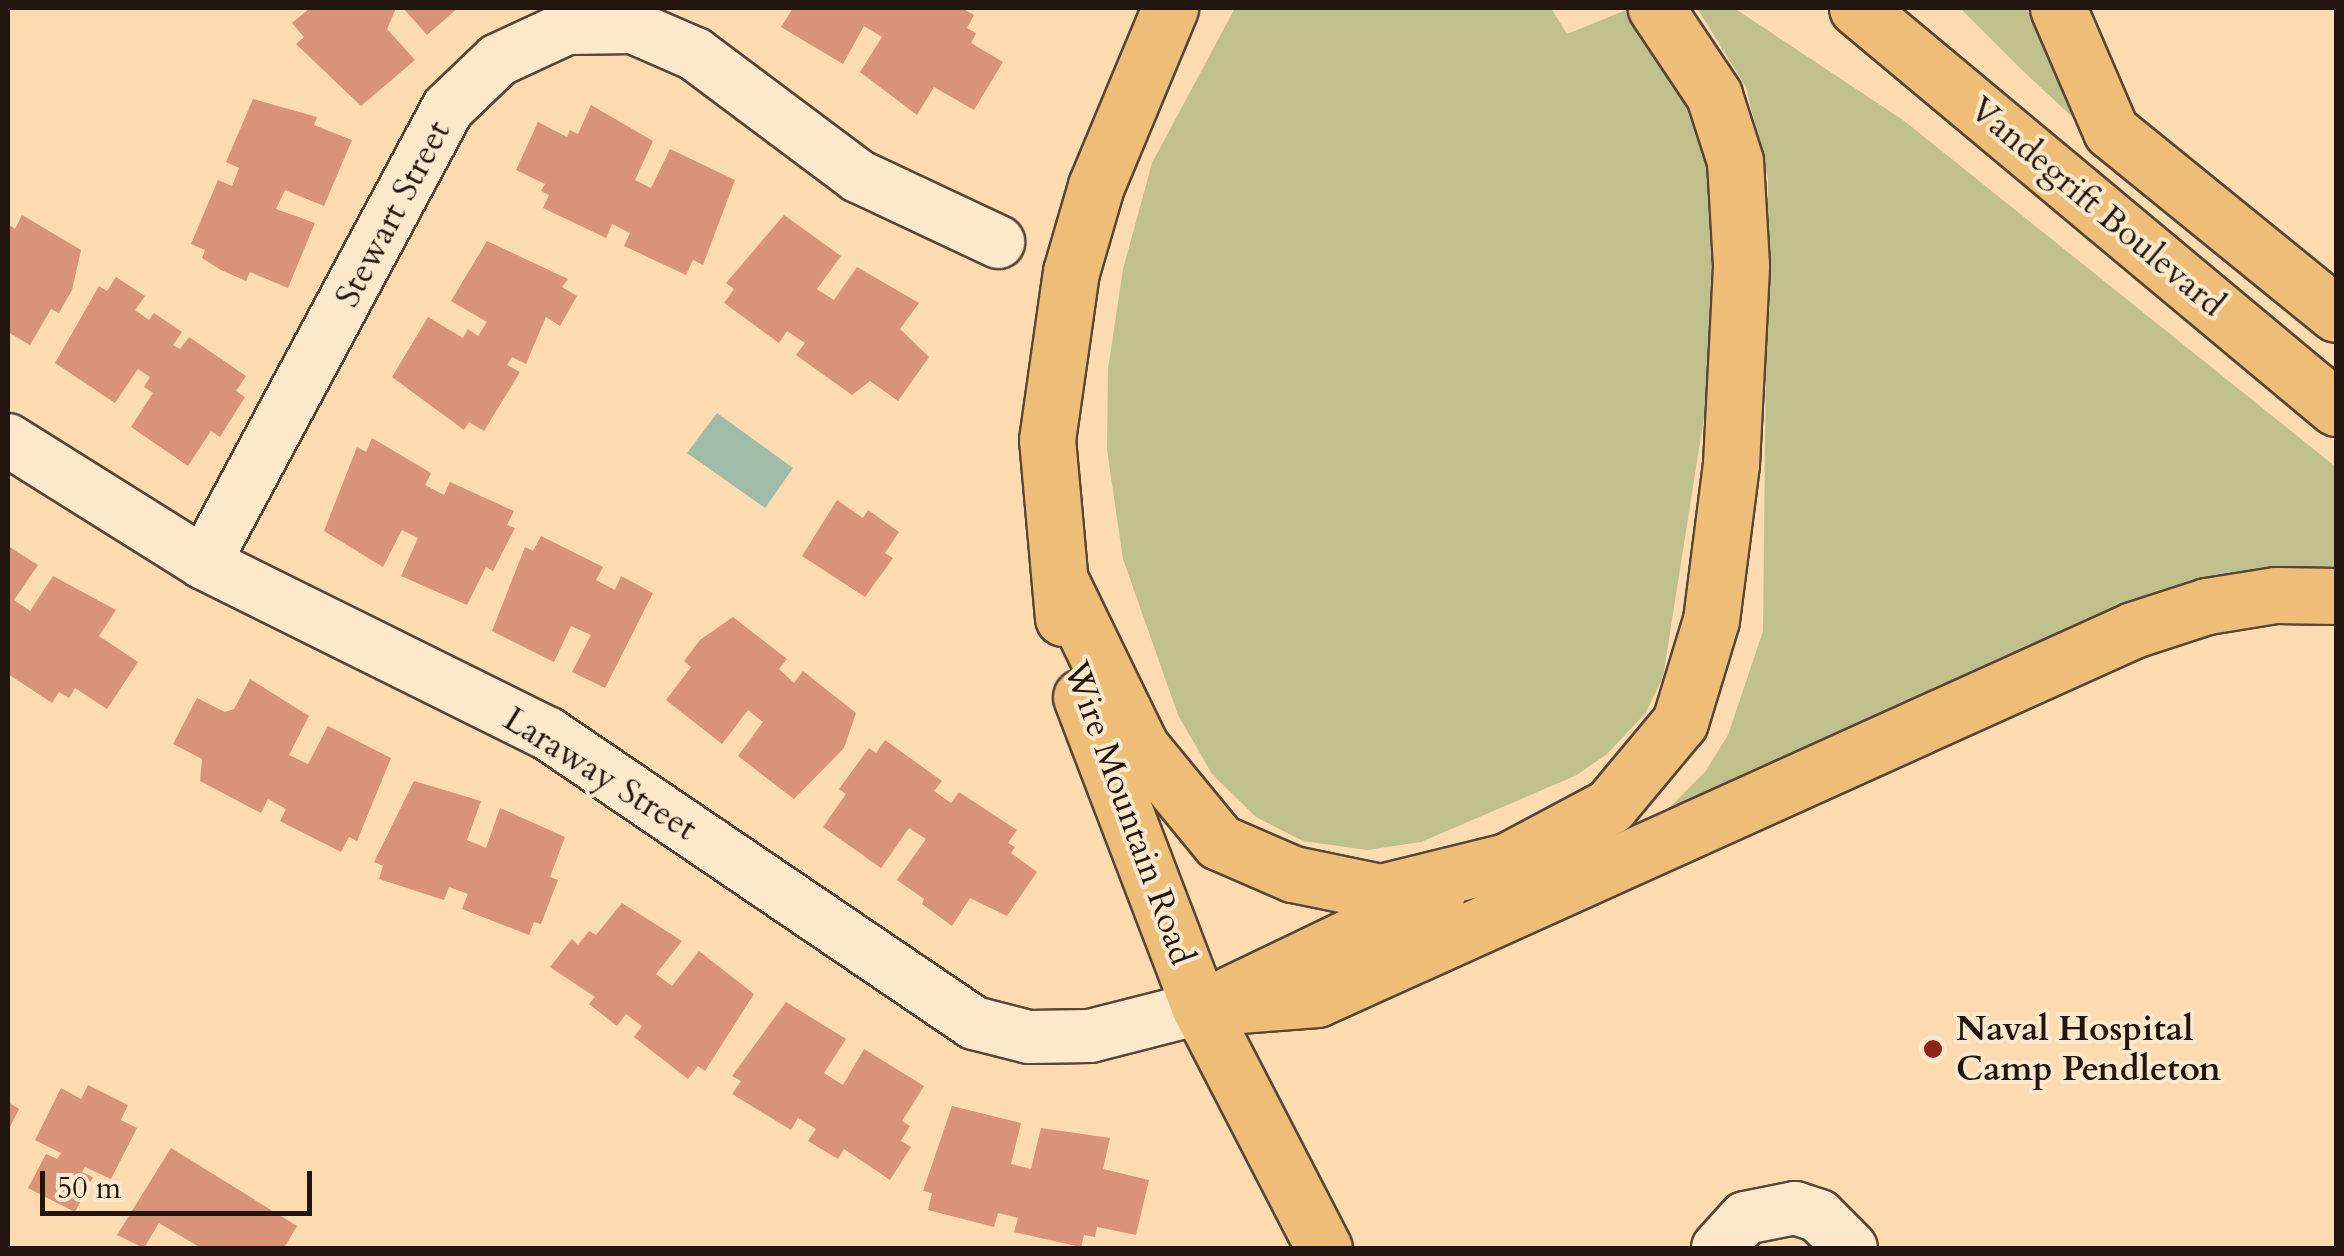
<!DOCTYPE html>
<style>
body{margin:0}
#map{position:relative;width:2344px;height:1256px;overflow:hidden;background:#fcdbb0;font-family:Cardo,serif}
div>[style]{position:absolute}
.green>*{inset:0;background:#bfc08b}
.water>*{inset:0;background:#a0bba8}
.building>*{inset:0;background:#d89378}
.roads{filter:drop-shadow(2px 0 #584636) drop-shadow(-2px 0 #584636) drop-shadow(0 2px #584636) drop-shadow(0 -2px #584636)}
.minor>*{height:52px;margin:-26px;padding:0 26px;transform-origin:26px;border-radius:26px;background:#fde8cc}
.major>*{height:55px;margin:-27.5px;padding:0 27.5px;transform-origin:27.5px;border-radius:27.5px;background:#eebe78}
.dots>*{width:28px;height:28px;translate:-50% -50%;box-sizing:border-box;border:5px solid #fde8cc;border-radius:50%}
span{translate:-50% -50%;white-space:nowrap;text-align:center;line-height:1.15;-webkit-text-stroke:8px #fde8cc;paint-order:stroke}
.street-label{font-size:35px;color:#22150d}
.poi-label{font-size:35px;color:#22150d;font-weight:700}
.left{translate:0 -50%;text-align:left}
.frame{position:absolute;inset:0;border:10px solid #22150d;pointer-events:none}
.scale{position:absolute;left:40px;top:1171px;width:272px;height:45px;box-sizing:border-box;border:5px solid #22150d;border-top:0;padding-left:12px;font-size:30px;line-height:35px;white-space:nowrap;color:#22150d;-webkit-text-stroke:8px #fde8cc;paint-order:stroke}
</style>
<div id="map">
<div class="green">
<div style="clip-path:polygon(1235px 8px,1551px 8px,1567px 34px,1631px 8px,1692px 97px,1719px 193px,1712px 366px,1663px 677px,1645px 714px,1607px 754px,1577px 775px,1421px 842px,1367px 850px,1303px 841px,1256px 817px,1212px 774px,1178px 715px,1123px 559px,1107px 450px,1108px 369px,1123px 269px,1152px 163px)"></div>
<div style="clip-path:polygon(1697px 8px,1734px 8px,1903px 120px,2336px 467px,2336px 569px,1656px 821px,1705px 772px,1728px 735px,1763px 631px,1768px 179px,1746px 87px)"></div>
<div style="clip-path:polygon(1960px 8px,2046px 8px,2081px 125px,2023px 71px)"></div>
</div>
<div class="water">
<div style="clip-path:polygon(717px 413px,793px 468px,765px 508px,687px 453px)"></div>
</div>
<div class="building">
<div style="clip-path:polygon(310px 8px,396px 8px,387px 29px,415px 60px,361px 106px,296px 44px,304px 37px,292px 23px)"></div>
<div style="clip-path:polygon(403px 8px,458px 8px,427px 35px)"></div>
<div style="clip-path:polygon(793px 8px,962px 8px,974px 15px,967px 28px,976px 33px,971px 43px,1003px 62px,974px 110px,934px 87px,917px 115px,860px 72px,882px 37px,864px 26px,843px 64px,781px 27px)"></div>
<div style="clip-path:polygon(253px 99px,317px 117px,314px 125px,352px 140px,324px 206px,285px 190px,276px 209px,315px 223px,288px 288px,250px 272px,246px 281px,221px 270px,202px 258px,205px 250px,191px 244px,218px 180px,232px 186px,239px 168px,226px 162px)"></div>
<div style="clip-path:polygon(591px 105px,653px 141px,635px 180px,651px 188px,670px 149px,735px 180px,703px 265px,693px 260px,686px 275px,624px 246px,630px 233px,612px 224px,606px 238px,543px 208px,549px 195px,541px 191px,545px 184px,516px 170px,538px 122px,567px 137px,570px 130px,578px 134px)"></div>
<div style="clip-path:polygon(22px 215px,81px 250px,72px 290px,59px 313px,51px 309px,30px 345px,8px 332px,8px 224px,15px 229px)"></div>
<div style="clip-path:polygon(784px 215px,841px 256px,817px 289px,834px 300px,857px 267px,919px 303px,900px 329px,929px 357px,898px 401px,870px 381px,852px 395px,796px 355px,805px 343px,787px 331px,779px 343px,724px 303px,734px 289px,726px 283px)"></div>
<div style="clip-path:polygon(487px 241px,568px 279px,562px 287px,577px 296px,560px 326px,546px 317px,526px 364px,512px 357px,507px 365px,520px 372px,484px 431px,469px 422px,464px 430px,392px 377px,428px 317px,463px 338px,468px 329px,478px 336px,487px 322px,451px 301px)"></div>
<div style="clip-path:polygon(116px 277px,145px 296px,135px 310px,149px 320px,154px 313px,182px 332px,173px 345px,180px 349px,189px 337px,246px 376px,236px 391px,245px 397px,220px 437px,211px 431px,188px 466px,131px 427px,153px 393px,144px 387px,150px 377px,138px 369px,115px 403px,55px 363px,99px 286px,107px 291px)"></div>
<div style="clip-path:polygon(372px 438px,431px 473px,425px 485px,444px 495px,450px 482px,514px 511px,507px 525px,515px 528px,493px 571px,486px 567px,467px 605px,401px 576px,418px 538px,402px 530px,383px 567px,324px 531px,357px 447px,366px 452px)"></div>
<div style="clip-path:polygon(837px 500px,863px 518px,868px 510px,899px 532px,885px 553px,893px 558px,865px 597px,802px 556px)"></div>
<div style="clip-path:polygon(541px 536px,603px 567px,596px 580px,615px 590px,621px 576px,653px 593px,605px 688px,572px 672px,591px 635px,571px 626px,554px 662px,492px 631px,525px 547px,533px 551px)"></div>
<div style="clip-path:polygon(8px 546px,38px 565px,14px 600px,30px 611px,53px 576px,116px 610px,99px 636px,138px 662px,107px 709px,75px 688px,69px 698px,59px 692px,52px 703px,8px 674px)"></div>
<div style="clip-path:polygon(733px 617px,787px 659px,779px 669px,794px 683px,803px 671px,856px 713px,844px 748px,794px 799px,738px 756px,763px 722px,748px 710px,722px 744px,666px 700px,691px 667px,684px 661px,700px 640px)"></div>
<div style="clip-path:polygon(250px 679px,309px 716px,289px 755px,308px 764px,328px 726px,391px 758px,357px 841px,349px 837px,341px 852px,280px 821px,286px 809px,268px 799px,261px 813px,200px 781px,202px 759px,173px 744px,197px 698px,225px 712px,234px 709px)"></div>
<div style="clip-path:polygon(885px 740px,942px 781px,934px 791px,951px 803px,959px 792px,1017px 830px,1008px 843px,1015px 847px,1011px 853px,1037px 872px,1007px 916px,970px 898px,952px 926px,922px 904px,924px 899px,897px 880px,926px 839px,909px 828px,881px 868px,823px 827px,846px 794px,839px 789px,869px 748px,876px 753px)"></div>
<div style="clip-path:polygon(414px 781px,481px 801px,467px 840px,486px 848px,500px 808px,565px 837px,550px 877px,558px 880px,541px 924px,534px 922px,529px 935px,462px 909px,468px 894px,449px 887px,444px 900px,379px 879px,383px 866px,374px 862px)"></div>
<div style="clip-path:polygon(622px 903px,682px 941px,656px 974px,672px 986px,699px 951px,754px 994px,705px 1071px,698px 1066px,688px 1079px,634px 1037px,642px 1026px,626px 1014px,617px 1026px,589px 1004px,595px 997px,550px 967px,572px 939px,578px 945px,589px 931px,596px 935px)"></div>
<div style="clip-path:polygon(786px 1002px,846px 1039px,824px 1073px,843px 1085px,864px 1049px,924px 1086px,902px 1121px,910px 1126px,901px 1141px,911px 1147px,890px 1180px,844px 1149px,838px 1159px,808px 1141px,816px 1129px,798px 1118px,791px 1130px,732px 1094px,741px 1081px,732px 1076px)"></div>
<div style="clip-path:polygon(88px 1085px,128px 1105px,121px 1120px,137px 1128px,111px 1179px,85px 1167px,82px 1172px,93px 1177px,75px 1212px,28px 1188px,46px 1154px,57px 1159px,61px 1153px,35px 1140px,61px 1088px,81px 1099px)"></div>
<div style="clip-path:polygon(8px 1102px,19px 1109px,8px 1131px)"></div>
<div style="clip-path:polygon(952px 1106px,1021px 1123px,1011px 1164px,1031px 1169px,1041px 1128px,1110px 1138px,1103px 1169px,1149px 1180px,1136px 1235px,1097px 1227px,1095px 1237px,1084px 1235px,1081px 1247px,1014px 1232px,1018px 1218px,998px 1213px,994px 1227px,928px 1210px,932px 1193px,923px 1191px)"></div>
<div style="clip-path:polygon(171px 1148px,297px 1226px,284px 1248px,201px 1248px,159px 1223px,144px 1248px,117px 1235px)"></div>
</div>
<div class="roads">
<div class="minor">
<div style="left:8px;top:440px;width:231px;rotate:32.1deg"></div>
<div style="left:204px;top:563px;width:383px;rotate:26.4deg"></div>
<div style="left:547px;top:733px;width:516px;rotate:34.18deg"></div>
<div style="left:974px;top:1023px;width:57px;rotate:14.3deg"></div>
<div style="left:1029px;top:1037px;width:61px;rotate:-0.9deg"></div>
<div style="left:1090px;top:1036px;width:114px;rotate:-14.3deg"></div>
<div style="left:204px;top:563px;width:516px;rotate:-61.8deg"></div>
<div style="left:448px;top:108px;width:69px;rotate:-43.8deg"></div>
<div style="left:498px;top:60px;width:76px;rotate:-24.9deg"></div>
<div style="left:567px;top:28px;width:66px;rotate:-0.9deg"></div>
<div style="left:633px;top:27px;width:68px;rotate:23.5deg"></div>
<div style="left:695px;top:54px;width:204px;rotate:36.8deg"></div>
<div style="left:858px;top:176px;width:155px;rotate:25.2deg"></div>
<div style="left:1718px;top:1248px;width:40px;rotate:-48deg"></div>
<div style="left:1745px;top:1218px;width:51px;rotate:-11.3deg"></div>
<div style="left:1795px;top:1208px;width:25px;rotate:18deg"></div>
<div style="left:1819px;top:1216px;width:45px;rotate:45deg"></div>
</div>
<div class="major">
<div style="left:1857px;top:8px;width:624px;rotate:39.86deg"></div>
<div style="left:2058px;top:8px;width:134px;rotate:66.7deg"></div>
<div style="left:2111px;top:131px;width:290px;rotate:39.1deg"></div>
<div style="left:1060px;top:580px;width:186px;rotate:64.1deg"></div>
<div style="left:1141px;top:747px;width:123px;rotate:50.6deg"></div>
<div style="left:1219px;top:842px;width:81px;rotate:23.4deg"></div>
<div style="left:1293px;top:874px;width:90px;rotate:11.6deg"></div>
<div style="left:1381px;top:892px;width:130px;rotate:-13.8deg"></div>
<div style="left:1507px;top:861px;width:117px;rotate:-28.1deg"></div>
<div style="left:1610px;top:806px;width:109px;rotate:-50.2deg"></div>
<div style="left:1680px;top:722px;width:107px;rotate:-73.1deg"></div>
<div style="left:1711px;top:620px;width:157px;rotate:-82.7deg"></div>
<div style="left:1731px;top:464px;width:199px;rotate:-87.1deg"></div>
<div style="left:1741px;top:265px;width:104px;rotate:-93.3deg"></div>
<div style="left:1735px;top:161px;width:69px;rotate:-107.7deg"></div>
<div style="left:1714px;top:95px;width:105px;rotate:-123.7deg"></div>
<div style="left:1063px;top:618px;width:179px;rotate:-95.1deg"></div>
<div style="left:1047px;top:440px;width:170px;rotate:-81.9deg"></div>
<div style="left:1071px;top:272px;width:90px;rotate:-73.8deg"></div>
<div style="left:1096px;top:186px;width:193px;rotate:-67.4deg"></div>
<div style="left:1081px;top:697px;width:333px;rotate:69.1deg"></div>
<div style="left:1200px;top:1008px;width:270px;rotate:62.7deg"></div>
<div style="left:1230px;top:994px;width:229px;rotate:-25.6deg"></div>
<div style="left:1200px;top:1008px;width:117px;rotate:-4.4deg"></div>
<div style="left:1317px;top:999px;width:896px;rotate:-24.33deg"></div>
<div style="left:2133px;top:630px;width:78px;rotate:-18deg"></div>
<div style="left:2207px;top:606px;width:70px;rotate:-9.1deg"></div>
<div style="left:2276px;top:595px;width:60px;rotate:1deg"></div>
</div>
</div>
<div class="dots">
<div style="left:1933px;top:1049px;background:#8f2418"></div>
</div>
<div class="street-label">
<span style="left:2097px;top:207px;rotate:40deg">Vandegrift Boulevard</span>
<span style="left:393px;top:214px;rotate:-62deg">Stewart Street</span>
<span style="left:600px;top:774px;rotate:32deg">Laraway Street</span>
<span style="left:1129px;top:813px;rotate:70deg">Wire Mountain Road</span>
</div>
<div class="poi-label">
<span class="left" style="left:1956px;top:1049px">Naval Hospital<br>Camp Pendleton</span>
</div>
<div class="frame"></div>
<div class="scale">50 m</div>
</div>
